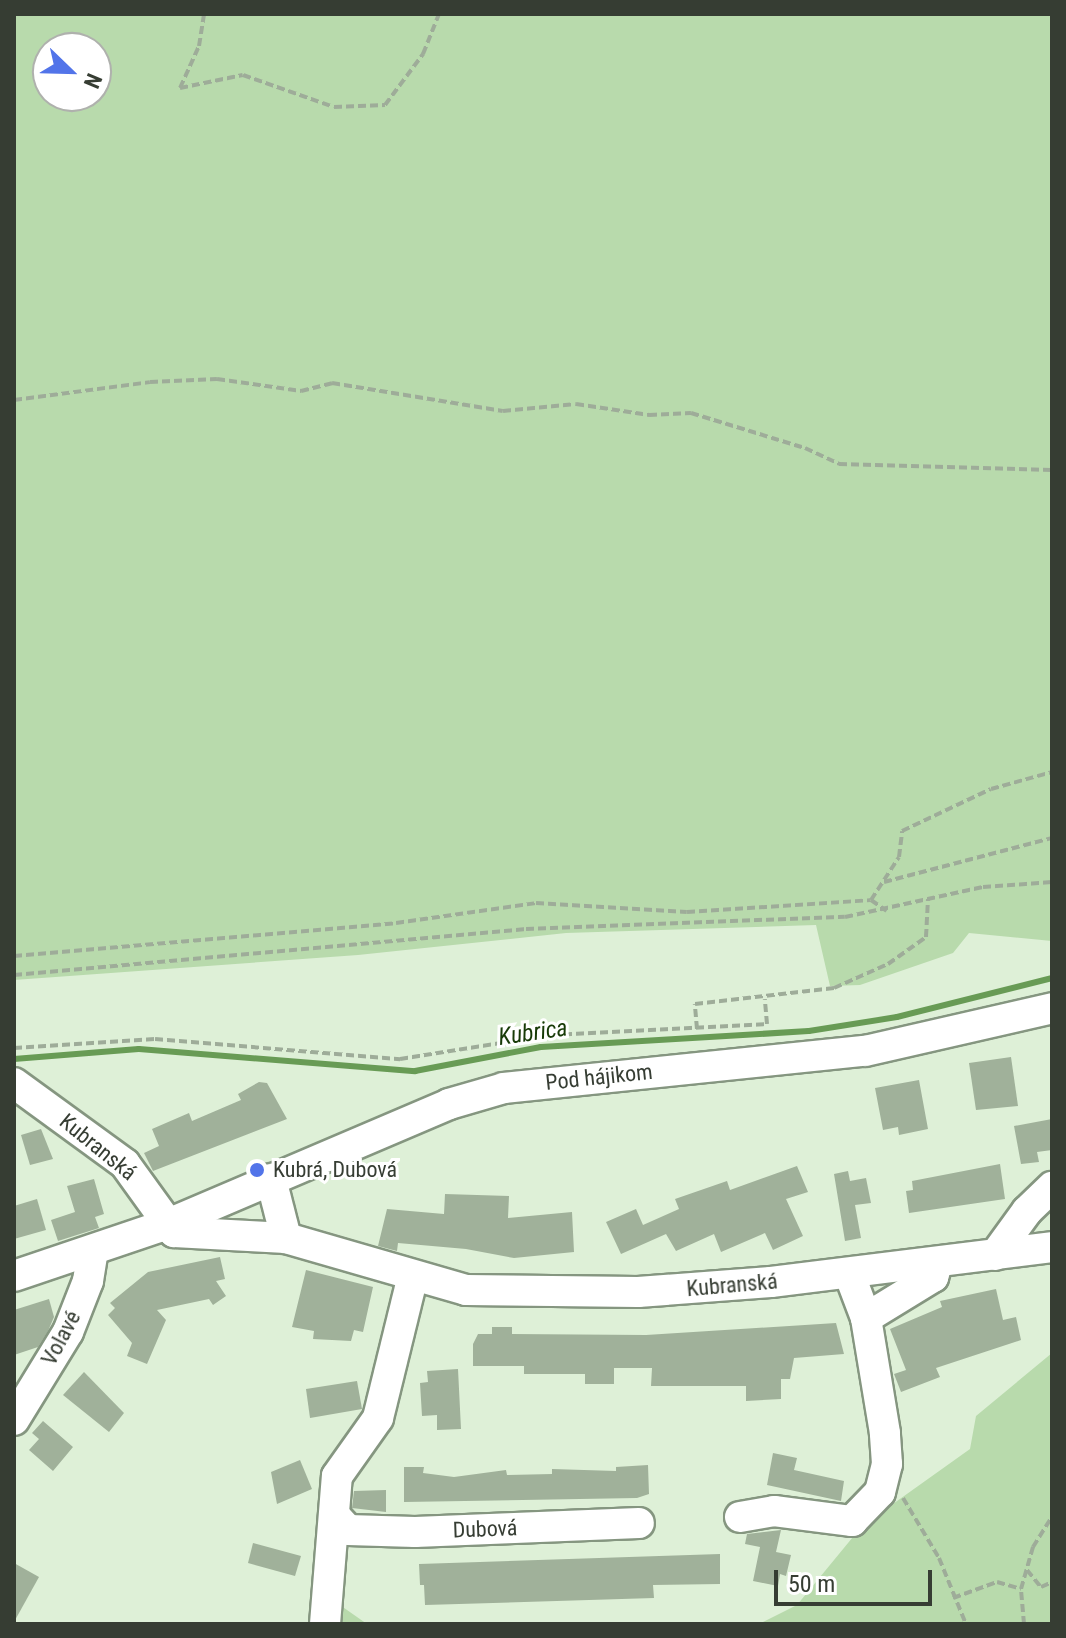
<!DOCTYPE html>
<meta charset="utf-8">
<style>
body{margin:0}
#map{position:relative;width:1066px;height:1638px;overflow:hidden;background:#def0d7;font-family:"Roboto Condensed",sans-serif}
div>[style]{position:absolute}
.green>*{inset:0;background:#b8daac}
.stream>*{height:6px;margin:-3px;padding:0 3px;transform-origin:3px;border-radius:3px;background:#689b55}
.building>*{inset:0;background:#a0b19a}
.path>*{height:4px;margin-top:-2px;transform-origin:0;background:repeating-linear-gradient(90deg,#9eac99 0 8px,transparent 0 12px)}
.roads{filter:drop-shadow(2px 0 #859680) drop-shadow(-2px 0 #859680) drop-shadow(0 2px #859680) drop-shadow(0 -2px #859680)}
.minor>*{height:30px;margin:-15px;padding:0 15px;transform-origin:15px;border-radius:15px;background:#fff}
.dots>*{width:22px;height:22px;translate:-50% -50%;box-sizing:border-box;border:4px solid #fff;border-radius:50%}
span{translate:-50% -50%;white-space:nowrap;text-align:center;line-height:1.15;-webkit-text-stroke:6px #fff;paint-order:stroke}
.street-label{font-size:22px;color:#363d33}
.poi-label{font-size:22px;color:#363d33}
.left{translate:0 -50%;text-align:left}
.water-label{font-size:24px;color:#173a07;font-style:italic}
.frame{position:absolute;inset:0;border:16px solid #363d33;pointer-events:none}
.north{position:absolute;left:32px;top:32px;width:80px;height:80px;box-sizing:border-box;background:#fff;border:2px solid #afb1ad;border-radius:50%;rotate:113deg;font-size:22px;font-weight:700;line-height:32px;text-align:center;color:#363d33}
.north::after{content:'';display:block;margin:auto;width:28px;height:36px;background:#5274e9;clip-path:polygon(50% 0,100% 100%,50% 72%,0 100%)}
.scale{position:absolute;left:774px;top:1570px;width:158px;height:36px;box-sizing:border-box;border:4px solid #363d33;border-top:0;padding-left:10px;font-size:24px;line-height:28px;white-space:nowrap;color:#363d33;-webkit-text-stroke:6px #fff;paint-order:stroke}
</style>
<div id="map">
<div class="green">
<div style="clip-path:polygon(evenodd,14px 14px,1052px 14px,1052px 941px,969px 933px,953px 953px,860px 985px,830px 986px,816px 925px,566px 933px,358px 955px,14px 980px,14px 14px,48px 48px,96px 48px,96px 96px,48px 96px,48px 48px)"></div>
<div style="clip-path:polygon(1052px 1353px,1052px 1624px,759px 1624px,797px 1605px,862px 1526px,970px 1449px,976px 1416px)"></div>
<div style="clip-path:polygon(337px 1603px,367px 1624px,334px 1624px)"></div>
</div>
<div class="stream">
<div style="left:14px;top:1059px;width:125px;rotate:-4.6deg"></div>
<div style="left:139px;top:1049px;width:277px;rotate:4.6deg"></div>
<div style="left:415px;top:1071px;width:128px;rotate:-10.8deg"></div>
<div style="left:541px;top:1047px;width:268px;rotate:-3.4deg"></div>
<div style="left:809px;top:1031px;width:89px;rotate:-9deg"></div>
<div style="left:897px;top:1017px;width:160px;rotate:-14.1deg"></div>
</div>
<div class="building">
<div style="clip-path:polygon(1011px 1057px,1018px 1106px,976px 1110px,969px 1063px)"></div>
<div style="clip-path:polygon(919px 1080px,928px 1129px,899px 1135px,898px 1127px,883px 1130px,875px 1088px)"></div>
<div style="clip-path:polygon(259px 1082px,267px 1083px,287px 1119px,153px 1171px,144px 1153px,159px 1146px,152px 1129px,189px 1113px,192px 1121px,241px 1100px,238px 1094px)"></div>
<div style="clip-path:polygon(1052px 1119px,1052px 1150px,1037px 1152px,1039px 1162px,1021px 1164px,1014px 1126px)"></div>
<div style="clip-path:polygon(41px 1129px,53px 1159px,30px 1165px,21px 1135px)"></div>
<div style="clip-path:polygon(1000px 1164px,1005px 1199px,909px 1213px,906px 1191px,913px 1190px,912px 1181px)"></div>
<div style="clip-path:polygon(797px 1166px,808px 1192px,786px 1199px,803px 1236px,773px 1250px,765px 1233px,721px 1252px,714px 1234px,676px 1251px,666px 1234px,621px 1254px,606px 1222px,636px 1209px,643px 1225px,679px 1209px,675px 1199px,727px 1181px,730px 1190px)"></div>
<div style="clip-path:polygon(848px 1171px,850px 1181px,866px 1178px,871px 1203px,855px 1205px,861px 1238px,845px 1241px,834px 1174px)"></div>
<div style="clip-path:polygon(94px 1179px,104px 1214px,95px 1217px,99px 1228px,58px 1241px,51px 1220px,75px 1212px,67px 1186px)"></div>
<div style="clip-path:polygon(445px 1194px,509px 1196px,508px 1218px,572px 1212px,574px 1252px,514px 1258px,466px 1249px,398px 1243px,397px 1251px,378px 1246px,387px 1209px,444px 1214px)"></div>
<div style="clip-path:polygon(37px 1199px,46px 1230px,14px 1239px,14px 1206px)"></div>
<div style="clip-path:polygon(220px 1257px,225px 1279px,216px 1281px,226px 1296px,213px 1305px,209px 1299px,157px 1310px,166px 1320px,147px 1364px,127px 1356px,132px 1343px,108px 1315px,115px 1308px,110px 1303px,148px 1272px)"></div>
<div style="clip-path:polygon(306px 1270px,373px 1287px,363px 1332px,354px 1330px,351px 1341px,313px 1339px,314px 1331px,292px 1327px)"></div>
<div style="clip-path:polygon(996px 1289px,1003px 1320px,1016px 1317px,1021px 1340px,936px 1368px,940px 1377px,901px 1392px,894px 1374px,906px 1370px,890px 1329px,942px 1307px,940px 1301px)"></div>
<div style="clip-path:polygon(49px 1299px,54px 1317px,48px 1331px,38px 1347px,14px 1355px,14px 1310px)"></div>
<div style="clip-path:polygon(836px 1323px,844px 1354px,794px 1358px,790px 1379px,781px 1379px,781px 1399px,746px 1401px,746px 1386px,651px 1386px,652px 1368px,614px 1368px,614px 1384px,585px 1384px,585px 1374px,524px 1374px,524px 1366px,473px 1366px,473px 1344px,478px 1334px,492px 1334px,492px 1327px,512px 1327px,512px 1334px,646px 1335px)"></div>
<div style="clip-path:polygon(458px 1369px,461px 1429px,437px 1430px,437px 1415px,422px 1416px,420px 1383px,428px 1382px,427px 1371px)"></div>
<div style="clip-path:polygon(84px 1372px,124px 1413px,109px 1432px,63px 1395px)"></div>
<div style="clip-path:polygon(357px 1381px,362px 1409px,310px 1418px,306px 1389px)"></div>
<div style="clip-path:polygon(43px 1421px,73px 1447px,53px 1471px,29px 1450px,39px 1439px,32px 1433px)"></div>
<div style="clip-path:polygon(773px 1453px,797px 1458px,794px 1470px,844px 1481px,841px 1501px,767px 1485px)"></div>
<div style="clip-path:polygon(300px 1460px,312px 1489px,277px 1504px,271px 1472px)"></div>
<div style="clip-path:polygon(648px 1465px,649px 1494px,637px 1498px,404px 1502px,404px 1467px,424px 1467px,423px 1473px,454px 1477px,506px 1470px,507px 1475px,552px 1474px,552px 1469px,616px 1471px,616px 1467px)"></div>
<div style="clip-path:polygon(386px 1490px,386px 1512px,352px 1508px,354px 1491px)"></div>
<div style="clip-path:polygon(781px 1530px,776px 1552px,791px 1555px,786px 1576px,780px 1574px,778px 1586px,753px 1581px,760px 1547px,745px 1544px,747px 1534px)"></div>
<div style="clip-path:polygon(253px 1543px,301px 1556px,295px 1576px,248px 1563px)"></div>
<div style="clip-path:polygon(720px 1554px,720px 1584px,653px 1585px,654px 1598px,425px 1605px,424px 1585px,420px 1585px,419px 1564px)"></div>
<div style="clip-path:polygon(14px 1563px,39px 1577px,14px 1622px)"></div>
</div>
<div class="path">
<div style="left:180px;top:88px;width:64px;rotate:-11.7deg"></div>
<div style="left:243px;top:75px;width:96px;rotate:19.4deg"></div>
<div style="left:334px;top:107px;width:51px;rotate:-2.2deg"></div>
<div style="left:385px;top:105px;width:64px;rotate:-53.3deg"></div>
<div style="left:423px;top:54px;width:43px;rotate:-68.2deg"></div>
<div style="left:180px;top:88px;width:46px;rotate:-65.7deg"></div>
<div style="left:199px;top:46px;width:32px;rotate:-81deg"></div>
<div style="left:14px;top:400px;width:137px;rotate:-7.5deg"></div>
<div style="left:150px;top:382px;width:67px;rotate:-2.6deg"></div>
<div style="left:217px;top:379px;width:85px;rotate:8.1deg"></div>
<div style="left:301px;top:391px;width:32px;rotate:-14deg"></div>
<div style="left:332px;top:383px;width:173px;rotate:9.3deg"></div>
<div style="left:503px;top:411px;width:73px;rotate:-5.5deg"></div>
<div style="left:576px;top:404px;width:74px;rotate:8.6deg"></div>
<div style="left:649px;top:415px;width:42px;rotate:-2.7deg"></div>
<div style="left:691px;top:413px;width:119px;rotate:17.1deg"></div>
<div style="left:805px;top:448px;width:38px;rotate:25deg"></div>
<div style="left:839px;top:464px;width:213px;rotate:1.6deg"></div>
<div style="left:884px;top:882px;width:174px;rotate:-14.7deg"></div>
<div style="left:871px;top:900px;width:51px;rotate:-56.9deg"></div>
<div style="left:899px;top:857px;width:26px;rotate:-83deg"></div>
<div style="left:902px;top:831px;width:98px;rotate:-25.3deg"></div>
<div style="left:991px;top:789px;width:63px;rotate:-15.6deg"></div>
<div style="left:14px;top:956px;width:383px;rotate:-4.9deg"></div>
<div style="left:396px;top:923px;width:141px;rotate:-8.1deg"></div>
<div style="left:536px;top:903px;width:151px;rotate:3.4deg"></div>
<div style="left:687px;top:912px;width:184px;rotate:-3.7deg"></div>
<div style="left:871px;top:900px;width:19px;rotate:35deg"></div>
<div style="left:14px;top:975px;width:514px;rotate:-5.13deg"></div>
<div style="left:526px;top:929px;width:319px;rotate:-2.2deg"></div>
<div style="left:845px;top:917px;width:141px;rotate:-12.3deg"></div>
<div style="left:983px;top:887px;width:69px;rotate:-4.1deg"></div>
<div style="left:697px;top:1029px;width:25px;rotate:-95deg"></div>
<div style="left:695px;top:1004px;width:140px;rotate:-6.6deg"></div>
<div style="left:834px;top:988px;width:59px;rotate:-24deg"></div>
<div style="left:888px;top:964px;width:47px;rotate:-35.4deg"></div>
<div style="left:926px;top:937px;width:38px;rotate:-87deg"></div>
<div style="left:14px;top:1048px;width:141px;rotate:-3.7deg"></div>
<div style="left:155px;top:1039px;width:246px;rotate:4.7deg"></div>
<div style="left:400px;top:1059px;width:154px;rotate:-9deg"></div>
<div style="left:552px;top:1035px;width:215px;rotate:-2.9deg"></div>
<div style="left:767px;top:1024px;width:25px;rotate:-95deg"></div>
<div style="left:903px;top:1498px;width:70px;rotate:59deg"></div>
<div style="left:939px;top:1558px;width:71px;rotate:67.8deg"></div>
<div style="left:1027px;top:1570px;width:22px;rotate:51deg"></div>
<div style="left:1041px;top:1587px;width:12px;rotate:-24deg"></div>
<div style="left:953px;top:1598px;width:47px;rotate:-20deg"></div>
<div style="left:997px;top:1582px;width:25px;rotate:16deg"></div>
<div style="left:1024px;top:1624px;width:35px;rotate:-95deg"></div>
<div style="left:1021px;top:1589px;width:44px;rotate:-74.1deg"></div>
<div style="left:1033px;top:1547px;width:36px;rotate:-58deg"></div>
</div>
<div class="roads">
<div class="minor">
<div style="left:14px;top:1083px;width:137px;rotate:36.1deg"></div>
<div style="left:125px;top:1164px;width:84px;rotate:54.2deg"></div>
<div style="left:174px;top:1232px;width:112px;rotate:3.1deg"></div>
<div style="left:286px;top:1238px;width:187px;rotate:16.1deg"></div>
<div style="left:466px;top:1290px;width:172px;rotate:0.7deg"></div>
<div style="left:638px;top:1292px;width:133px;rotate:-4.3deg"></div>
<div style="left:771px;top:1282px;width:283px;rotate:-7.1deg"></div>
<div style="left:271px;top:1179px;width:61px;rotate:75.7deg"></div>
<div style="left:995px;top:1255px;width:54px;rotate:-54deg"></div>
<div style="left:1027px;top:1211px;width:35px;rotate:-44deg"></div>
<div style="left:14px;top:1276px;width:163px;rotate:-18.7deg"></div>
<div style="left:168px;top:1224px;width:306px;rotate:-23.1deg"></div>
<div style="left:449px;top:1104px;width:57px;rotate:-16.2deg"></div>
<div style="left:504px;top:1088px;width:363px;rotate:-5.9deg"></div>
<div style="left:865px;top:1051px;width:192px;rotate:-12.9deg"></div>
<div style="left:866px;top:1318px;width:79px;rotate:-31.5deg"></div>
<div style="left:933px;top:1277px;width:14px;rotate:-73deg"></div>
<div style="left:14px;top:1420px;width:103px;rotate:-58.5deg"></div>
<div style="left:68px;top:1332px;width:55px;rotate:-68.6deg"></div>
<div style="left:88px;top:1281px;width:30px;rotate:-81deg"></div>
<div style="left:740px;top:1517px;width:35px;rotate:-10deg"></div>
<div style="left:774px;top:1511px;width:79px;rotate:7.3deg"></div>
<div style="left:852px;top:1521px;width:40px;rotate:-46deg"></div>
<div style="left:880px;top:1492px;width:29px;rotate:-76deg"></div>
<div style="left:887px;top:1464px;width:31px;rotate:-94deg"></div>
<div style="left:885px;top:1433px;width:117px;rotate:-99.4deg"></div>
<div style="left:866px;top:1318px;width:48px;rotate:-110.7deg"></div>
<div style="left:337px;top:1518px;width:16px;rotate:47deg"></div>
<div style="left:348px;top:1530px;width:67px;rotate:1.7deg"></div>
<div style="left:415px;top:1532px;width:224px;rotate:-2.3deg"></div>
<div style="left:325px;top:1624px;width:148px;rotate:-85.4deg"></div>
<div style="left:337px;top:1476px;width:71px;rotate:-54.7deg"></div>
<div style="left:378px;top:1418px;width:146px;rotate:-76.2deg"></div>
</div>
</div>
<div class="dots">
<div style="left:257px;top:1170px;background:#5274e9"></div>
</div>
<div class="street-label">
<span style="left:599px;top:1077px;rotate:-6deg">Pod hájikom</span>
<span style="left:98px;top:1147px;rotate:39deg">Kubranská</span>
<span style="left:732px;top:1285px;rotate:-5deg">Kubranská</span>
<span style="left:61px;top:1338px;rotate:-62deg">Volavé</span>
<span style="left:485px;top:1529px;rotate:-2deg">Dubová</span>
</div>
<div class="poi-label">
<span class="left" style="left:273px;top:1170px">Kubrá, Dubová</span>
</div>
<div class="water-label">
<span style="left:533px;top:1033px;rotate:-8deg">Kubrica</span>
</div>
<div class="frame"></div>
<div class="north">N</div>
<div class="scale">50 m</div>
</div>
